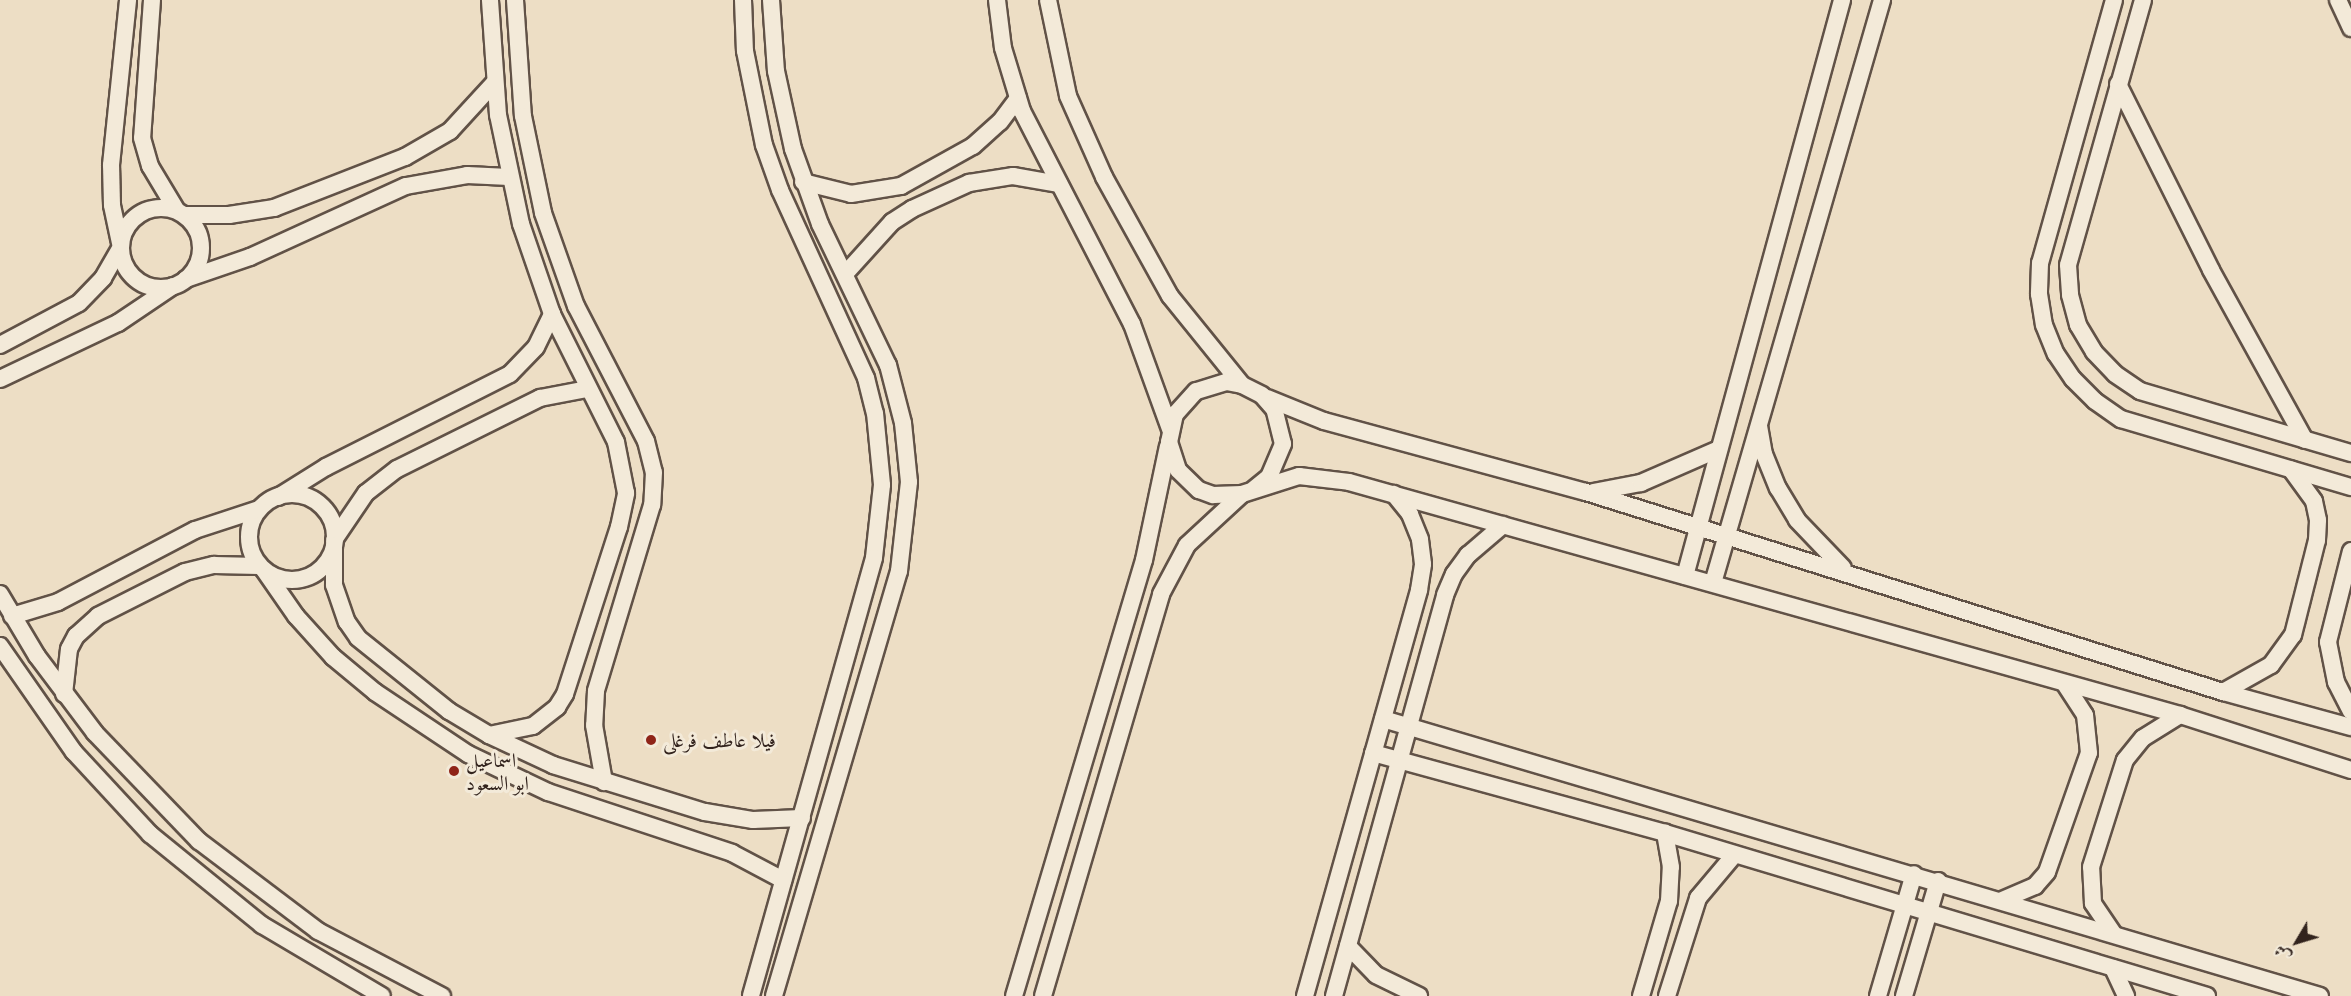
<!DOCTYPE html>
<meta charset="utf-8">
<style>
body{margin:0}
#map{position:relative;width:2351px;height:996px;overflow:hidden;background:#eddec5;font-family:Cardo,Amiri,serif}
div>[style]{position:absolute}
.roads{filter:drop-shadow(2px 0 #615247) drop-shadow(-2px 0 #615247) drop-shadow(0 2px #615247) drop-shadow(0 -2px #615247)}
.street>*{height:16px;margin:-8px;padding:0 8px;transform-origin:8px;border-radius:8px;background:#f3ead9}
.street>.ring{margin:-8px;padding:0;box-sizing:content-box;background:none;border:16px solid #f3ead9;border-radius:50%}
.dots>*{width:16px;height:16px;translate:-50% -50%;box-sizing:border-box;border:3px solid #f3ead9;border-radius:50%}
span{translate:-50% -50%;white-space:nowrap;text-align:center;line-height:1.15;-webkit-text-stroke:6px #f3ead9;paint-order:stroke}
.poi-label{font-size:20px;color:#32231d}
.left{translate:0 -50%;text-align:left}
.north{position:absolute;left:2267px;top:912px;width:60px;height:60px;-webkit-text-stroke:4px #f3ead9;paint-order:stroke;rotate:232deg;font-size:16px;font-weight:700;line-height:24px;text-align:center;color:#32231d}
.north::after{content:'';display:block;margin:auto;width:21px;height:27px;background:#32231d;clip-path:polygon(50% 0,100% 100%,50% 72%,0 100%)}
</style>
<div id="map">
<div class="roads">
<div class="street">
<div style="left:152px;top:0;width:138px;rotate:94.1deg"></div>
<div style="left:142px;top:138px;width:29px;rotate:74deg"></div>
<div style="left:150px;top:166px;width:52px;rotate:59deg"></div>
<div style="left:515px;top:0;width:116px;rotate:86.1deg"></div>
<div style="left:523px;top:116px;width:99px;rotate:78.3deg"></div>
<div style="left:543px;top:213px;width:99px;rotate:70.5deg"></div>
<div style="left:576px;top:306px;width:152px;rotate:62.6deg"></div>
<div style="left:646px;top:441px;width:32px;rotate:76deg"></div>
<div style="left:654px;top:472px;width:33px;rotate:93deg"></div>
<div style="left:652px;top:505px;width:194px;rotate:106.8deg"></div>
<div style="left:596px;top:691px;width:34px;rotate:93deg"></div>
<div style="left:594px;top:725px;width:58px;rotate:80deg"></div>
<div style="left:743px;top:0;width:51px;rotate:87.8deg"></div>
<div style="left:745px;top:51px;width:96px;rotate:78.6deg"></div>
<div style="left:764px;top:145px;width:48px;rotate:70.4deg"></div>
<div style="left:780px;top:190px;width:207px;rotate:65.4deg"></div>
<div style="left:866px;top:378px;width:36px;rotate:76deg"></div>
<div style="left:875px;top:413px;width:72px;rotate:84.4deg"></div>
<div style="left:882px;top:485px;width:73px;rotate:96.3deg"></div>
<div style="left:874px;top:558px;width:455px;rotate:105.7deg"></div>
<div style="left:771px;top:0;width:71px;rotate:86deg"></div>
<div style="left:776px;top:71px;width:80px;rotate:77.7deg"></div>
<div style="left:793px;top:149px;width:80px;rotate:70.2deg"></div>
<div style="left:820px;top:224px;width:157px;rotate:64.3deg"></div>
<div style="left:888px;top:365px;width:60px;rotate:75.5deg"></div>
<div style="left:903px;top:423px;width:59px;rotate:84.2deg"></div>
<div style="left:909px;top:482px;width:90px;rotate:96.4deg"></div>
<div style="left:899px;top:571px;width:443px;rotate:106.4deg"></div>
<div style="left:997px;top:0;width:48px;rotate:82.9deg"></div>
<div style="left:1003px;top:48px;width:66px;rotate:73.2deg"></div>
<div style="left:1022px;top:111px;width:240px;rotate:62.7deg"></div>
<div style="left:1132px;top:324px;width:112px;rotate:70.1deg"></div>
<div style="left:1048px;top:0;width:98px;rotate:78.2deg"></div>
<div style="left:1068px;top:96px;width:89px;rotate:66deg"></div>
<div style="left:1104px;top:177px;width:136px;rotate:61deg"></div>
<div style="left:1170px;top:296px;width:114px;rotate:51deg"></div>
<div style="left:2114px;top:0;width:273px;rotate:105.7deg"></div>
<div style="left:2040px;top:263px;width:31px;rotate:92deg"></div>
<div style="left:2039px;top:294px;width:31px;rotate:81deg"></div>
<div style="left:2044px;top:325px;width:31px;rotate:68deg"></div>
<div style="left:2056px;top:354px;width:30px;rotate:56deg"></div>
<div style="left:2073px;top:379px;width:31px;rotate:45deg"></div>
<div style="left:2095px;top:401px;width:32px;rotate:35deg"></div>
<div style="left:2121px;top:419px;width:240px;rotate:16.5deg"></div>
<div style="left:2143px;top:0;width:275px;rotate:105.8deg"></div>
<div style="left:2068px;top:265px;width:30px;rotate:86deg"></div>
<div style="left:2070px;top:295px;width:31px;rotate:75deg"></div>
<div style="left:2078px;top:325px;width:31px;rotate:59deg"></div>
<div style="left:2094px;top:352px;width:30px;rotate:46deg"></div>
<div style="left:2115px;top:374px;width:30px;rotate:34deg"></div>
<div style="left:2140px;top:391px;width:220px;rotate:16.4deg"></div>
<div style="left:2338px;top:0;width:31px;rotate:65deg"></div>
<div style="left:2118px;top:84px;width:208px;rotate:63.4deg"></div>
<div style="left:2211px;top:270px;width:194px;rotate:61.1deg"></div>
<div style="left:803px;top:182px;width:49px;rotate:14deg"></div>
<div style="left:851px;top:194px;width:51px;rotate:-9.1deg"></div>
<div style="left:901px;top:186px;width:82px;rotate:-29.1deg"></div>
<div style="left:973px;top:146px;width:36px;rotate:-42deg"></div>
<div style="left:1000px;top:122px;width:30px;rotate:-53deg"></div>
<div class="ring" style="left:121px;top:208px;width:64px;height:64px"></div>
<div style="left:185px;top:215px;width:44px"></div>
<div style="left:229px;top:215px;width:46px;rotate:-8.8deg"></div>
<div style="left:274px;top:208px;width:141px;rotate:-21.3deg"></div>
<div style="left:405px;top:157px;width:52px;rotate:-30deg"></div>
<div style="left:450px;top:131px;width:65px;rotate:-47.5deg"></div>
<div style="left:120px;top:243px;width:39px;rotate:-102deg"></div>
<div style="left:112px;top:205px;width:40px;rotate:-91.4deg"></div>
<div style="left:111px;top:165px;width:166px;rotate:-84.1deg"></div>
<div style="left:845px;top:274px;width:70px;rotate:-47.9deg"></div>
<div style="left:892px;top:222px;width:24px;rotate:-33deg"></div>
<div style="left:912px;top:209px;width:63px;rotate:-24.5deg"></div>
<div style="left:969px;top:183px;width:45px;rotate:-9deg"></div>
<div style="left:1013px;top:176px;width:47px;rotate:9.9deg"></div>
<div style="left:186px;top:279px;width:68px;rotate:-19deg"></div>
<div style="left:250px;top:257px;width:171px;rotate:-24.5deg"></div>
<div style="left:406px;top:186px;width:62px;rotate:-10.2deg"></div>
<div style="left:467px;top:175px;width:42px;rotate:2.7deg"></div>
<div style="left:0;top:345px;width:89px;rotate:-28deg"></div>
<div style="left:79px;top:303px;width:35px;rotate:-46deg"></div>
<div style="left:103px;top:278px;width:36px;rotate:-60deg"></div>
<div style="left:0;top:379px;width:131px;rotate:-25.4deg"></div>
<div style="left:118px;top:323px;width:66px;rotate:-33.9deg"></div>
<div style="left:1267px;top:398px;width:61px;rotate:22deg"></div>
<div style="left:1324px;top:421px;width:271px;rotate:15.2deg"></div>
<div style="left:1586px;top:492px;width:668px;rotate:17.43deg"></div>
<div style="left:2223px;top:692px;width:133px;rotate:15.3deg"></div>
<div style="left:1759px;top:426px;width:28px;rotate:80deg"></div>
<div style="left:1764px;top:454px;width:37px;rotate:68deg"></div>
<div style="left:1778px;top:488px;width:37px;rotate:59deg"></div>
<div style="left:1797px;top:520px;width:66px;rotate:46.2deg"></div>
<div style="left:1254px;top:489px;width:19px;rotate:-39deg"></div>
<div style="left:1269px;top:477px;width:36px;rotate:-67deg"></div>
<div style="left:1283px;top:444px;width:36px;rotate:-104deg"></div>
<div style="left:1274px;top:409px;width:18px;rotate:-131deg"></div>
<div style="left:1262px;top:395px;width:22px;rotate:-153deg"></div>
<div style="left:1242px;top:385px;width:16px;rotate:-169deg"></div>
<div style="left:1226px;top:382px;width:31px;rotate:163deg"></div>
<div style="left:1196px;top:391px;width:31px;rotate:132deg"></div>
<div style="left:1175px;top:414px;width:29px;rotate:102deg"></div>
<div style="left:1169px;top:442px;width:29px;rotate:72deg"></div>
<div style="left:1178px;top:470px;width:29px;rotate:44deg"></div>
<div style="left:1199px;top:490px;width:15px;rotate:20deg"></div>
<div style="left:1213px;top:495px;width:29px;rotate:-2deg"></div>
<div style="left:1242px;top:494px;width:60px;rotate:-17.5deg"></div>
<div style="left:1299px;top:476px;width:50px;rotate:6.8deg"></div>
<div style="left:1349px;top:482px;width:863px;rotate:15.66deg"></div>
<div style="left:2180px;top:715px;width:180px;rotate:17.8deg"></div>
<div style="left:1593px;top:492px;width:49px;rotate:-10.6deg"></div>
<div style="left:1641px;top:483px;width:85px;rotate:-23.6deg"></div>
<div class="ring" style="left:249px;top:494px;width:70px;height:70px"></div>
<div style="left:278px;top:497px;width:57px;rotate:-32deg"></div>
<div style="left:326px;top:467px;width:206px;rotate:-26.8deg"></div>
<div style="left:510px;top:374px;width:37px;rotate:-46deg"></div>
<div style="left:536px;top:347px;width:37px;rotate:-64deg"></div>
<div style="left:334px;top:540px;width:57px;rotate:-55.8deg"></div>
<div style="left:366px;top:493px;width:39px;rotate:-38deg"></div>
<div style="left:397px;top:469px;width:160px;rotate:-26.4deg"></div>
<div style="left:540px;top:398px;width:48px;rotate:-10.8deg"></div>
<div style="left:334px;top:545px;width:40px;rotate:90deg"></div>
<div style="left:334px;top:585px;width:39px;rotate:71deg"></div>
<div style="left:347px;top:622px;width:19px;rotate:55deg"></div>
<div style="left:358px;top:638px;width:117px;rotate:38.7deg"></div>
<div style="left:449px;top:711px;width:47px;rotate:31deg"></div>
<div style="left:489px;top:735px;width:71px;rotate:25.1deg"></div>
<div style="left:553px;top:765px;width:159px;rotate:17.2deg"></div>
<div style="left:705px;top:812px;width:49px;rotate:9.5deg"></div>
<div style="left:753px;top:820px;width:49px;rotate:-2.3deg"></div>
<div style="left:2351px;top:551px;width:94px;rotate:104.2deg"></div>
<div style="left:2328px;top:642px;width:41px;rotate:78.7deg"></div>
<div style="left:2336px;top:682px;width:33px;rotate:63deg"></div>
<div style="left:264px;top:570px;width:56px;rotate:55.2deg"></div>
<div style="left:296px;top:616px;width:55px;rotate:47.9deg"></div>
<div style="left:333px;top:657px;width:55px;rotate:39.8deg"></div>
<div style="left:375px;top:692px;width:112px;rotate:33.7deg"></div>
<div style="left:468px;top:754px;width:89px;rotate:25.4deg"></div>
<div style="left:548px;top:792px;width:194px;rotate:18.3deg"></div>
<div style="left:732px;top:853px;width:58px;rotate:27.9deg"></div>
<div style="left:1685px;top:576px;width:597px;rotate:-74.75deg"></div>
<div style="left:1713px;top:583px;width:607px;rotate:-73.83deg"></div>
<div style="left:0;top:594px;width:72px;rotate:59.2deg"></div>
<div style="left:37px;top:656px;width:96px;rotate:53deg"></div>
<div style="left:95px;top:733px;width:150px;rotate:46.1deg"></div>
<div style="left:199px;top:841px;width:149px;rotate:37.1deg"></div>
<div style="left:318px;top:931px;width:140px;rotate:27.7deg"></div>
<div style="left:12px;top:616px;width:48px;rotate:-16.9deg"></div>
<div style="left:58px;top:602px;width:155px;rotate:-27.7deg"></div>
<div style="left:195px;top:530px;width:67px;rotate:-18.2deg"></div>
<div style="left:0;top:646px;width:129px;rotate:55.1deg"></div>
<div style="left:74px;top:752px;width:112px;rotate:47.2deg"></div>
<div style="left:150px;top:834px;width:144px;rotate:39.1deg"></div>
<div style="left:262px;top:925px;width:139px;rotate:30.6deg"></div>
<div style="left:2223px;top:692px;width:55px;rotate:-29.4deg"></div>
<div style="left:2271px;top:665px;width:37px;rotate:-54deg"></div>
<div style="left:2293px;top:635px;width:98px;rotate:-75.8deg"></div>
<div style="left:2317px;top:540px;width:20px;rotate:-87deg"></div>
<div style="left:2318px;top:520px;width:19px;rotate:-102deg"></div>
<div style="left:2314px;top:501px;width:39px;rotate:-126deg"></div>
<div style="left:64px;top:694px;width:45px;rotate:-83.7deg"></div>
<div style="left:69px;top:649px;width:15px;rotate:-62deg"></div>
<div style="left:76px;top:636px;width:30px;rotate:-42deg"></div>
<div style="left:98px;top:616px;width:97px;rotate:-26.8deg"></div>
<div style="left:185px;top:572px;width:30px;rotate:-14deg"></div>
<div style="left:214px;top:565px;width:45px;rotate:1.3deg"></div>
<div style="left:1383px;top:719px;width:977px;rotate:16.47deg"></div>
<div style="left:489px;top:735px;width:45px;rotate:-11.6deg"></div>
<div style="left:533px;top:726px;width:31px;rotate:-38deg"></div>
<div style="left:557px;top:707px;width:15px;rotate:-58deg"></div>
<div style="left:565px;top:694px;width:176px;rotate:-72.1deg"></div>
<div style="left:619px;top:527px;width:35px;rotate:-78deg"></div>
<div style="left:626px;top:493px;width:52px;rotate:-101.1deg"></div>
<div style="left:616px;top:442px;width:143px;rotate:-116.6deg"></div>
<div style="left:552px;top:314px;width:95px;rotate:-109deg"></div>
<div style="left:521px;top:224px;width:111px;rotate:-101.9deg"></div>
<div style="left:498px;top:115px;width:115px;rotate:-94deg"></div>
<div style="left:1373px;top:753px;width:303px;rotate:15.3deg"></div>
<div style="left:1665px;top:833px;width:566px;rotate:16.74deg"></div>
<div style="left:2002px;top:900px;width:36px;rotate:-23deg"></div>
<div style="left:2035px;top:886px;width:18px;rotate:-49deg"></div>
<div style="left:2047px;top:872px;width:126px;rotate:-70.6deg"></div>
<div style="left:2089px;top:753px;width:38px;rotate:-96deg"></div>
<div style="left:2085px;top:715px;width:38px;rotate:-123deg"></div>
<div style="left:2113px;top:933px;width:36px;rotate:-124deg"></div>
<div style="left:2093px;top:903px;width:36px;rotate:-93deg"></div>
<div style="left:2091px;top:867px;width:112px;rotate:-72.4deg"></div>
<div style="left:2125px;top:760px;width:28px;rotate:-51deg"></div>
<div style="left:2143px;top:738px;width:44px;rotate:-31.9deg"></div>
<div style="left:1348px;top:946px;width:40px;rotate:46deg"></div>
<div style="left:1376px;top:975px;width:48px;rotate:26deg"></div>
<div style="left:2113px;top:968px;width:31px;rotate:65deg"></div>
<div style="left:1014px;top:996px;width:455px;rotate:-73.4deg"></div>
<div style="left:1144px;top:560px;width:116px;rotate:-78.1deg"></div>
<div style="left:1043px;top:996px;width:419px;rotate:-73.6deg"></div>
<div style="left:1161px;top:594px;width:55px;rotate:-62deg"></div>
<div style="left:1187px;top:545px;width:75px;rotate:-42.8deg"></div>
<div style="left:1305px;top:996px;width:422px;rotate:-74.3deg"></div>
<div style="left:1419px;top:590px;width:26px;rotate:-81deg"></div>
<div style="left:1423px;top:564px;width:25px;rotate:-97deg"></div>
<div style="left:1420px;top:539px;width:27px;rotate:-112deg"></div>
<div style="left:1410px;top:514px;width:26px;rotate:-129deg"></div>
<div style="left:1334px;top:996px;width:416px;rotate:-74.5deg"></div>
<div style="left:1445px;top:595px;width:23px;rotate:-67deg"></div>
<div style="left:1454px;top:574px;width:24px;rotate:-54deg"></div>
<div style="left:1468px;top:555px;width:46px;rotate:-40.6deg"></div>
<div style="left:1641px;top:996px;width:99px;rotate:-73.6deg"></div>
<div style="left:1669px;top:901px;width:34px;rotate:-87deg"></div>
<div style="left:1671px;top:867px;width:35px;rotate:-100deg"></div>
<div style="left:1667px;top:996px;width:103px;rotate:-72.4deg"></div>
<div style="left:1698px;top:898px;width:57px;rotate:-49.9deg"></div>
<div style="left:1878px;top:996px;width:127px;rotate:-73.6deg"></div>
<div style="left:1904px;top:996px;width:120px;rotate:-73.5deg"></div>
</div>
</div>
<div class="dots">
<div style="left:651px;top:740px;background:#8f2418"></div>
<div style="left:454px;top:771px;background:#8f2418"></div>
</div>
<div class="poi-label">
<span class="left" style="left:663px;top:740px">فيلا عاطف فرغلى</span>
<span class="left" style="left:466px;top:772px">اسماعيل<br>ابو السعود</span>
</div>
<div class="north">ش</div>
</div>
